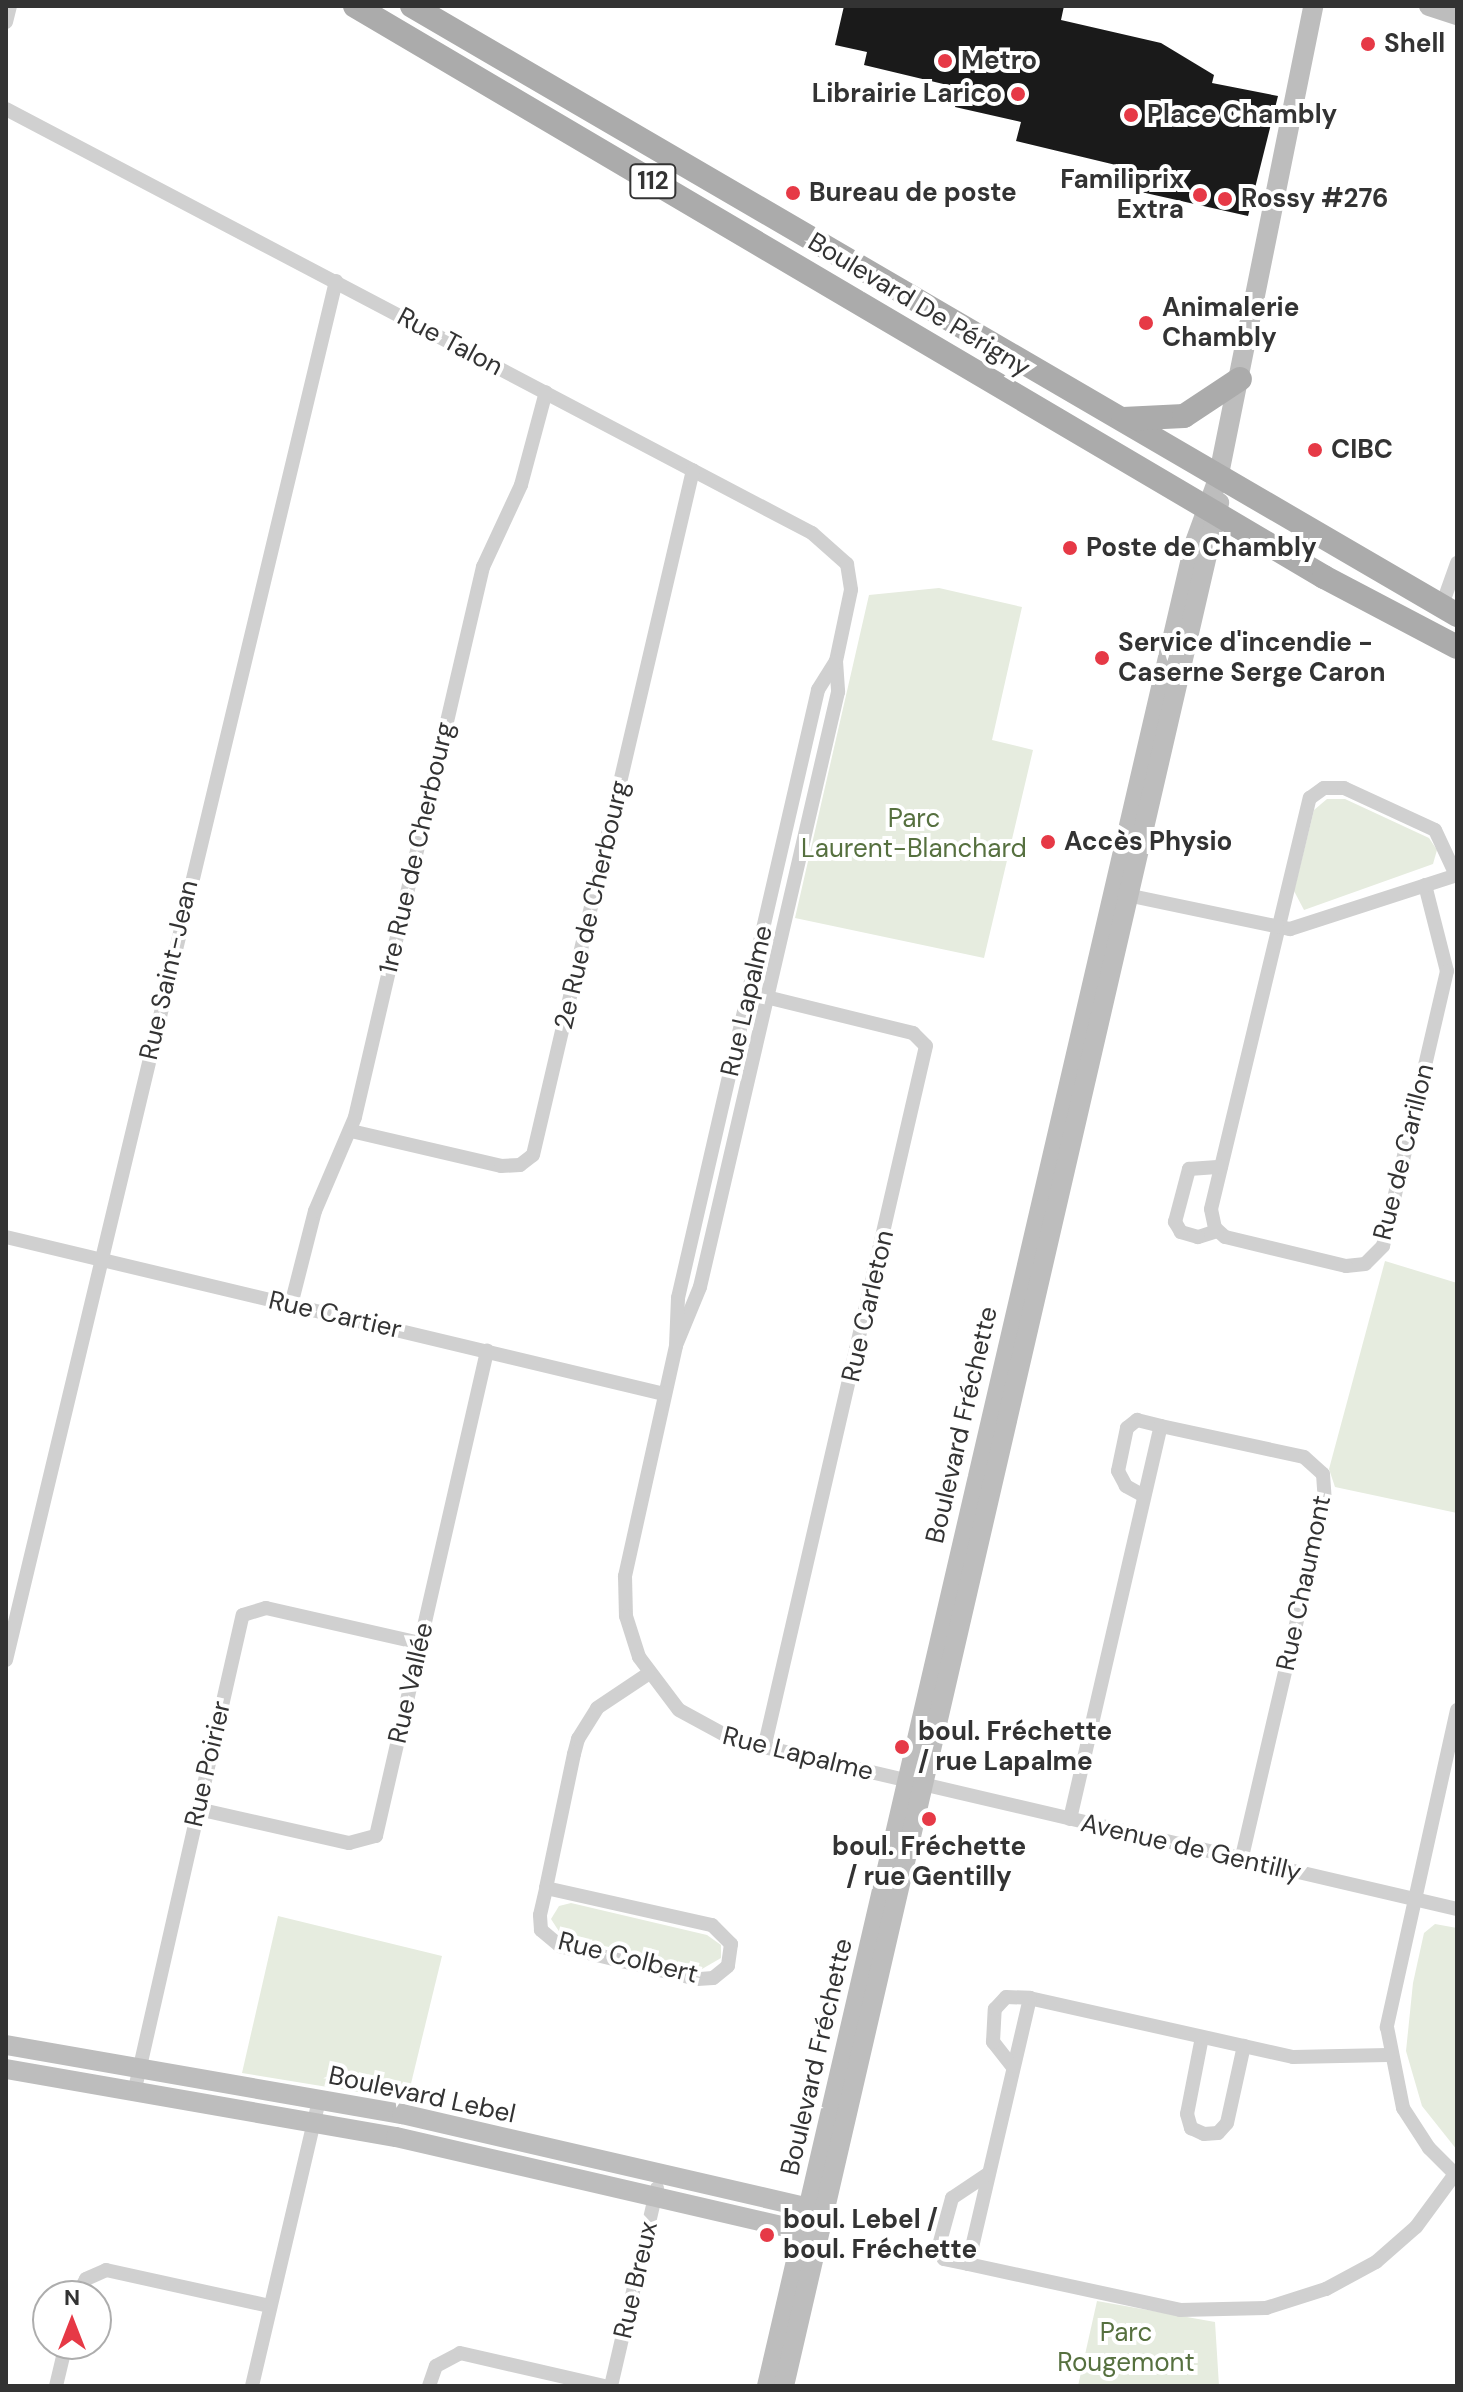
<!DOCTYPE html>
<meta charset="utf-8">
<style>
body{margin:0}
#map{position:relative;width:1463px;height:2392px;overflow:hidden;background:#fff;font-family:"DM Sans",sans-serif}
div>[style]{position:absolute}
.green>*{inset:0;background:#e6ecdf}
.building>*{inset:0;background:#1a1a1a}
.street>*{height:14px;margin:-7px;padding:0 7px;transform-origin:7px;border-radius:7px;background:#d0d0d0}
.secondary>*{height:20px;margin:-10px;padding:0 10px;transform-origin:10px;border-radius:10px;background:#bdbdbd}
.primary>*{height:24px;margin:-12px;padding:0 12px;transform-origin:12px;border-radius:12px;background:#ababab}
.dots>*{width:22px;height:22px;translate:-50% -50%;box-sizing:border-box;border:4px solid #fff;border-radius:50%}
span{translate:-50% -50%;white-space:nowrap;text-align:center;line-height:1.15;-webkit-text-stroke:8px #fff;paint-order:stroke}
.shield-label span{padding:2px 6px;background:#fff;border:2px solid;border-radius:6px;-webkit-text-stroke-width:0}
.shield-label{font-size:24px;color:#333;font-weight:700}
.poi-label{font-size:26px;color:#333;font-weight:700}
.left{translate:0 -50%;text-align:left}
.right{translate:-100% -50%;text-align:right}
.street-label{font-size:26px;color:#333}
.park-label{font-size:26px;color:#56703f}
.frame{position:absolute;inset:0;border:8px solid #333;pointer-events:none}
.north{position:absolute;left:32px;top:2280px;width:80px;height:80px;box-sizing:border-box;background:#fff;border:2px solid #adadad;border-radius:50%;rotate:0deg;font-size:22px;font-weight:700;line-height:32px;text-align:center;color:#333}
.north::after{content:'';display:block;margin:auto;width:28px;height:36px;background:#e63946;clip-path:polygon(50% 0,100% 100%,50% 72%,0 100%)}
</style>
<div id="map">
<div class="green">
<div style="clip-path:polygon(939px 588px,1022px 607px,992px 740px,1033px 750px,984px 958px,795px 918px,869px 595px)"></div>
<div style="clip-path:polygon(1327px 799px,1345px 799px,1429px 838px,1437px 850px,1433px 864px,1304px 910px,1294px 891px,1314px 810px)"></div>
<div style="clip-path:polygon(1385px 1261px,1457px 1283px,1457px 1513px,1335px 1487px,1329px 1469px)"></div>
<div style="clip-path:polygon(571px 1903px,707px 1935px,721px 1945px,721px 1958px,702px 1969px,562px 1936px,551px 1919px,559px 1906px)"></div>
<div style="clip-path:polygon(278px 1916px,442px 1956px,407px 2100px,242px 2073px)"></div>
<div style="clip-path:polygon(1435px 1924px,1457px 1928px,1457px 2150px,1422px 2106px,1406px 2051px,1413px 1983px,1424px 1933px)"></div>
<div style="clip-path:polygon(1097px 2301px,1215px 2322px,1219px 2386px,1078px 2386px)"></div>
</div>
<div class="building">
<div style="clip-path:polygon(844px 6px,1064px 6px,1061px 20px,1161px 43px,1214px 75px,1212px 83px,1278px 96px,1248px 216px,1141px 192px,1120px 166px,1016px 141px,1021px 122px,955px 107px,960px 88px,864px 65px,867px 52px,835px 45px)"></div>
</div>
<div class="street">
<div style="left:6px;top:22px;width:16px;rotate:-76deg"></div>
<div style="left:6px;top:109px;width:911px;rotate:27.75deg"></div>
<div style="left:812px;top:533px;width:47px;rotate:41.5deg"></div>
<div style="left:847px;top:564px;width:26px;rotate:81deg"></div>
<div style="left:851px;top:590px;width:73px;rotate:101.9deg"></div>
<div style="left:836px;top:661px;width:31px;rotate:86deg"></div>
<div style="left:838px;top:692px;width:611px;rotate:103.06deg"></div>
<div style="left:700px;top:1287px;width:61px;rotate:112.3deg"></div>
<div style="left:1441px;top:608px;width:48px;rotate:-70.4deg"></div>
<div style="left:836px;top:661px;width:34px;rotate:122deg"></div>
<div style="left:818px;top:690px;width:624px;rotate:102.97deg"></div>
<div style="left:678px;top:1298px;width:48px;rotate:92.4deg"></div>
<div style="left:676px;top:1346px;width:236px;rotate:102.5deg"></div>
<div style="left:625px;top:1576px;width:40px;rotate:88.6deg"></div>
<div style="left:626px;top:1616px;width:43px;rotate:72.4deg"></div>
<div style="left:639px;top:1657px;width:66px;rotate:53deg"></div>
<div style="left:679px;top:1710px;width:63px;rotate:28.6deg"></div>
<div style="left:734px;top:1740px;width:742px;rotate:13.16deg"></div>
<div style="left:1425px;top:885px;width:89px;rotate:75.7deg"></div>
<div style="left:1447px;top:971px;width:282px;rotate:103.1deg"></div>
<div style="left:1383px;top:1246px;width:25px;rotate:135deg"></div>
<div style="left:1365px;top:1264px;width:19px;rotate:174deg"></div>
<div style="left:1346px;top:1266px;width:124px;rotate:-166.5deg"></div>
<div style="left:1225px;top:1237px;width:13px;rotate:-138deg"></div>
<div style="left:1215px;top:1228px;width:19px;rotate:-102deg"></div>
<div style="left:1211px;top:1209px;width:423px;rotate:-76.5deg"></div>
<div style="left:1310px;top:798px;width:17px;rotate:-36deg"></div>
<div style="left:1324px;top:788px;width:20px"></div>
<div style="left:1344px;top:788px;width:100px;rotate:24.8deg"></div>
<div style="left:1435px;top:830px;width:50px;rotate:65deg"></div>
<div style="left:1122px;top:894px;width:172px;rotate:11.8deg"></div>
<div style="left:1290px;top:929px;width:176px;rotate:-17.9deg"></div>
<div style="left:758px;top:995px;width:160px;rotate:13.8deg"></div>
<div style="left:913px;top:1033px;width:18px;rotate:45deg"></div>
<div style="left:926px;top:1046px;width:720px;rotate:102.99deg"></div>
<div style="left:351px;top:1131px;width:154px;rotate:13.1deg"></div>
<div style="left:501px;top:1166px;width:19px;rotate:-3deg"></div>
<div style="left:520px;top:1165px;width:16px;rotate:-38deg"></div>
<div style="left:533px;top:1155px;width:703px;rotate:-76.85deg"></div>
<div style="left:1217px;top:1231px;width:20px;rotate:162deg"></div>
<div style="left:1198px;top:1237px;width:18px;rotate:-164deg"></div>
<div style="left:1181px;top:1232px;width:12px;rotate:-121deg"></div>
<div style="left:1175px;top:1222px;width:55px;rotate:-75.2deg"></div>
<div style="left:1189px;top:1169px;width:32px;rotate:-4deg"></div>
<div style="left:6px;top:1237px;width:676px;rotate:13.42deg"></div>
<div style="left:291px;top:1305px;width:97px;rotate:-75.7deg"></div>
<div style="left:315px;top:1211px;width:102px;rotate:-66.9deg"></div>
<div style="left:355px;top:1117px;width:565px;rotate:-76.9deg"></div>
<div style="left:483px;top:567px;width:90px;rotate:-65.1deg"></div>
<div style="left:521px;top:485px;width:96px;rotate:-75deg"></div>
<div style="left:1144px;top:1496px;width:21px;rotate:-151deg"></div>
<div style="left:1126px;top:1486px;width:17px;rotate:-118deg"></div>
<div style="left:1118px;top:1471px;width:44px;rotate:-78.2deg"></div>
<div style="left:1127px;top:1428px;width:13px;rotate:-39deg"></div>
<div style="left:1137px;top:1420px;width:25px;rotate:14deg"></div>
<div style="left:6px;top:1660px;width:1418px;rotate:-76.54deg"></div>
<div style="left:1457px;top:1710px;width:325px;rotate:102.5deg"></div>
<div style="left:1387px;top:2027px;width:83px;rotate:78.8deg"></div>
<div style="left:1403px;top:2108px;width:48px;rotate:57deg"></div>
<div style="left:1429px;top:2148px;width:40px;rotate:45deg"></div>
<div style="left:198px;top:1809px;width:155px;rotate:12.7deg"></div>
<div style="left:349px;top:1843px;width:28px;rotate:-15deg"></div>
<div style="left:376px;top:1836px;width:498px;rotate:-77.1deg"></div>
<div style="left:1070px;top:1819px;width:403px;rotate:-77deg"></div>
<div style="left:1161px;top:1426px;width:146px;rotate:12.2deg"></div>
<div style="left:1304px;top:1457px;width:25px;rotate:42deg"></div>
<div style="left:1323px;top:1474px;width:26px;rotate:86deg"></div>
<div style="left:1325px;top:1500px;width:370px;rotate:103.1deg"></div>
<div style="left:546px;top:1888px;width:170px;rotate:12.6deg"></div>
<div style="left:712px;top:1925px;width:27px;rotate:45deg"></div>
<div style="left:731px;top:1944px;width:22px;rotate:98deg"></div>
<div style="left:728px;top:1966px;width:19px;rotate:141deg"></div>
<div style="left:713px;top:1978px;width:16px;rotate:176deg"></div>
<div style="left:697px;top:1979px;width:141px;rotate:-166.5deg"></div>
<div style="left:560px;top:1946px;width:25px;rotate:-140deg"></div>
<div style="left:541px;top:1930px;width:15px;rotate:-94deg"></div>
<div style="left:540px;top:1915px;width:28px;rotate:-77deg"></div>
<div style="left:546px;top:1888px;width:137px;rotate:-78.2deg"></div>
<div style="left:574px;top:1754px;width:16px;rotate:-75deg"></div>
<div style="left:578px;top:1739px;width:36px;rotate:-58deg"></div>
<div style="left:597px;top:1708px;width:61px;rotate:-33.7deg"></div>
<div style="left:1202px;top:2037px;width:78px;rotate:101deg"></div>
<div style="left:1187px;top:2114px;width:15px;rotate:74deg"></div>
<div style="left:1191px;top:2128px;width:14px;rotate:25deg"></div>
<div style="left:1204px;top:2134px;width:14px;rotate:-4deg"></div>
<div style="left:1218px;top:2133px;width:13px;rotate:-48deg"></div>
<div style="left:1227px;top:2123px;width:79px;rotate:-77.6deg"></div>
<div style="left:1388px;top:2055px;width:95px;rotate:178.8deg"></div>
<div style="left:1293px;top:2057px;width:270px;rotate:-167.4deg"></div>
<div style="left:1030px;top:1998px;width:273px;rotate:103.1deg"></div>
<div style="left:968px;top:2264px;width:217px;rotate:12.2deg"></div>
<div style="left:1180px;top:2310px;width:86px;rotate:-1.3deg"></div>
<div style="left:1266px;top:2308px;width:63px;rotate:-17.6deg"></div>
<div style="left:1326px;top:2289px;width:57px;rotate:-28.4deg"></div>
<div style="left:1376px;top:2262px;width:53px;rotate:-41.2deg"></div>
<div style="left:1416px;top:2227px;width:66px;rotate:-53.7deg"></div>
<div style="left:1012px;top:2066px;width:31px;rotate:-128deg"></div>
<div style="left:993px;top:2042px;width:33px;rotate:-87deg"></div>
<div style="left:995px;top:2009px;width:16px;rotate:-47deg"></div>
<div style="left:1006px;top:1997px;width:24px;rotate:2deg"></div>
<div style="left:134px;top:2093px;width:490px;rotate:-77.2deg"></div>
<div style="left:243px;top:1615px;width:24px;rotate:-17deg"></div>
<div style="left:266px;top:1608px;width:158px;rotate:12.8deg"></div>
<div style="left:968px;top:2264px;width:25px;rotate:-168deg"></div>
<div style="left:944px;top:2259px;width:12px;rotate:-121deg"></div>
<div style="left:938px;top:2249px;width:53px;rotate:-74.6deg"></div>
<div style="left:952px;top:2198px;width:43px;rotate:-33.7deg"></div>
<div style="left:77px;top:2296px;width:19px;rotate:-62deg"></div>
<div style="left:86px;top:2279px;width:22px;rotate:-24deg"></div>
<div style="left:106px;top:2270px;width:168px;rotate:12.4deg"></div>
<div style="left:56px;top:2386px;width:43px;rotate:-76.6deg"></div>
<div style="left:252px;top:2386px;width:294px;rotate:-76.8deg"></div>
<div style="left:429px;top:2386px;width:21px;rotate:-71deg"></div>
<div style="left:436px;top:2366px;width:27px;rotate:-28deg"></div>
<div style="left:460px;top:2353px;width:148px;rotate:12.9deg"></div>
<div style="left:611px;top:2386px;width:203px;rotate:-76.9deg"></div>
</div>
<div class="secondary">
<div style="left:1429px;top:6px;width:29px;rotate:18deg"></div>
<div style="left:6px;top:2045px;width:402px;rotate:9.9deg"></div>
<div style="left:402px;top:2114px;width:430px;rotate:13deg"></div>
<div style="left:6px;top:2069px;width:396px;rotate:9.9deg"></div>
<div style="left:396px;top:2137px;width:431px;rotate:13deg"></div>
<div style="left:767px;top:2386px;width:1890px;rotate:-76.94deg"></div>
<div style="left:1194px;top:545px;width:70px;rotate:-70deg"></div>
<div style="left:1218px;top:479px;width:482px;rotate:-78.6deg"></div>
<div style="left:784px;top:2386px;width:1933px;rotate:-76.99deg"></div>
</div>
<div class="primary">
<div style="left:355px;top:6px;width:1125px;rotate:30.51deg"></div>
<div style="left:1324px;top:577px;width:150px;rotate:27.8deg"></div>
<div style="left:412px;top:6px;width:1210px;rotate:30.23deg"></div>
<div style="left:1123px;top:419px;width:61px;rotate:-2.8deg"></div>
<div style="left:1184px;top:416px;width:67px;rotate:-33.5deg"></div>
</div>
<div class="dots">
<div style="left:1368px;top:44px;background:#e63946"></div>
<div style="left:945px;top:61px;background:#e63946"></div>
<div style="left:1018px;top:94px;background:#e63946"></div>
<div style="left:1131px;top:115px;background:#e63946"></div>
<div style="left:793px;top:193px;background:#e63946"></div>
<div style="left:1200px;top:195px;background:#e63946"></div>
<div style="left:1225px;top:199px;background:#e63946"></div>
<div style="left:1146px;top:323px;background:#e63946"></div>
<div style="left:1315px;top:450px;background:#e63946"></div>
<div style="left:1070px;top:548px;background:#e63946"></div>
<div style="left:1102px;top:658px;background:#e63946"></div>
<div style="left:1048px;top:842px;background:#e63946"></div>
<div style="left:902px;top:1747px;background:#e63946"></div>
<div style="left:929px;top:1819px;background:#e63946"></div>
<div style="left:767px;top:2235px;background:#e63946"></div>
</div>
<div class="shield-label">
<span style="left:653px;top:181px">112</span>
</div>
<div class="poi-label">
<span class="left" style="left:1384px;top:44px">Shell</span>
<span class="left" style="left:961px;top:61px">Metro</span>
<span class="right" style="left:1002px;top:94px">Librairie Larico</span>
<span class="left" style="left:1147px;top:115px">Place Chambly</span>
<span class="right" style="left:1184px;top:195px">Familiprix<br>Extra</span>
<span class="left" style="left:809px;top:193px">Bureau de poste</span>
<span class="left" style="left:1241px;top:199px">Rossy #276</span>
<span class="left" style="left:1162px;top:323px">Animalerie<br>Chambly</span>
<span class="left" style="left:1331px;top:450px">CIBC</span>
<span class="left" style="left:1086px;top:548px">Poste de Chambly</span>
<span class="left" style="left:1118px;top:658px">Service d'incendie -<br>Caserne Serge Caron</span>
<span class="left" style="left:1064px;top:842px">Accès Physio</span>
<span class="left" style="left:918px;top:1747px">boul. Fréchette<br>/ rue Lapalme</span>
<span style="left:929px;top:1862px">boul. Fréchette<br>/ rue Gentilly</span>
<span class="left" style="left:783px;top:2235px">boul. Lebel /<br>boul. Fréchette</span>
</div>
<div class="street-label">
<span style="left:919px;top:305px;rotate:31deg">Boulevard De Périgny</span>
<span style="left:450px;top:342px;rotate:28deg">Rue Talon</span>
<span style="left:417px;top:848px;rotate:-77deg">1re Rue de Cherbourg</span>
<span style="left:592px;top:905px;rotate:-77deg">2e Rue de Cherbourg</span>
<span style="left:169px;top:970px;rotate:-77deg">Rue Saint-Jean</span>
<span style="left:747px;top:1001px;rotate:-77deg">Rue Lapalme</span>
<span style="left:1404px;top:1152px;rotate:-76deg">Rue de Carillon</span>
<span style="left:868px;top:1306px;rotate:-77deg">Rue Carleton</span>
<span style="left:335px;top:1315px;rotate:13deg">Rue Cartier</span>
<span style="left:962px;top:1425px;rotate:-77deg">Boulevard Fréchette</span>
<span style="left:1304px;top:1583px;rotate:-78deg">Rue Chaumont</span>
<span style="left:411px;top:1683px;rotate:-77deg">Rue Vallée</span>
<span style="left:798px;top:1754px;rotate:14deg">Rue Lapalme</span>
<span style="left:208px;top:1764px;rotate:-77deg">Rue Poirier</span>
<span style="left:1191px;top:1848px;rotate:13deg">Avenue de Gentilly</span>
<span style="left:628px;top:1958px;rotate:14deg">Rue Colbert</span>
<span style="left:817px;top:2057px;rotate:-77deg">Boulevard Fréchette</span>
<span style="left:422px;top:2095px;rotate:12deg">Boulevard Lebel</span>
<span style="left:636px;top:2280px;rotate:-77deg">Rue Breux</span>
</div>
<div class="park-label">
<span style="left:914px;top:834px">Parc<br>Laurent-Blanchard</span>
<span style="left:1126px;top:2348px">Parc<br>Rougemont</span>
</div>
<div class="frame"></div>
<div class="north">N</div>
</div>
